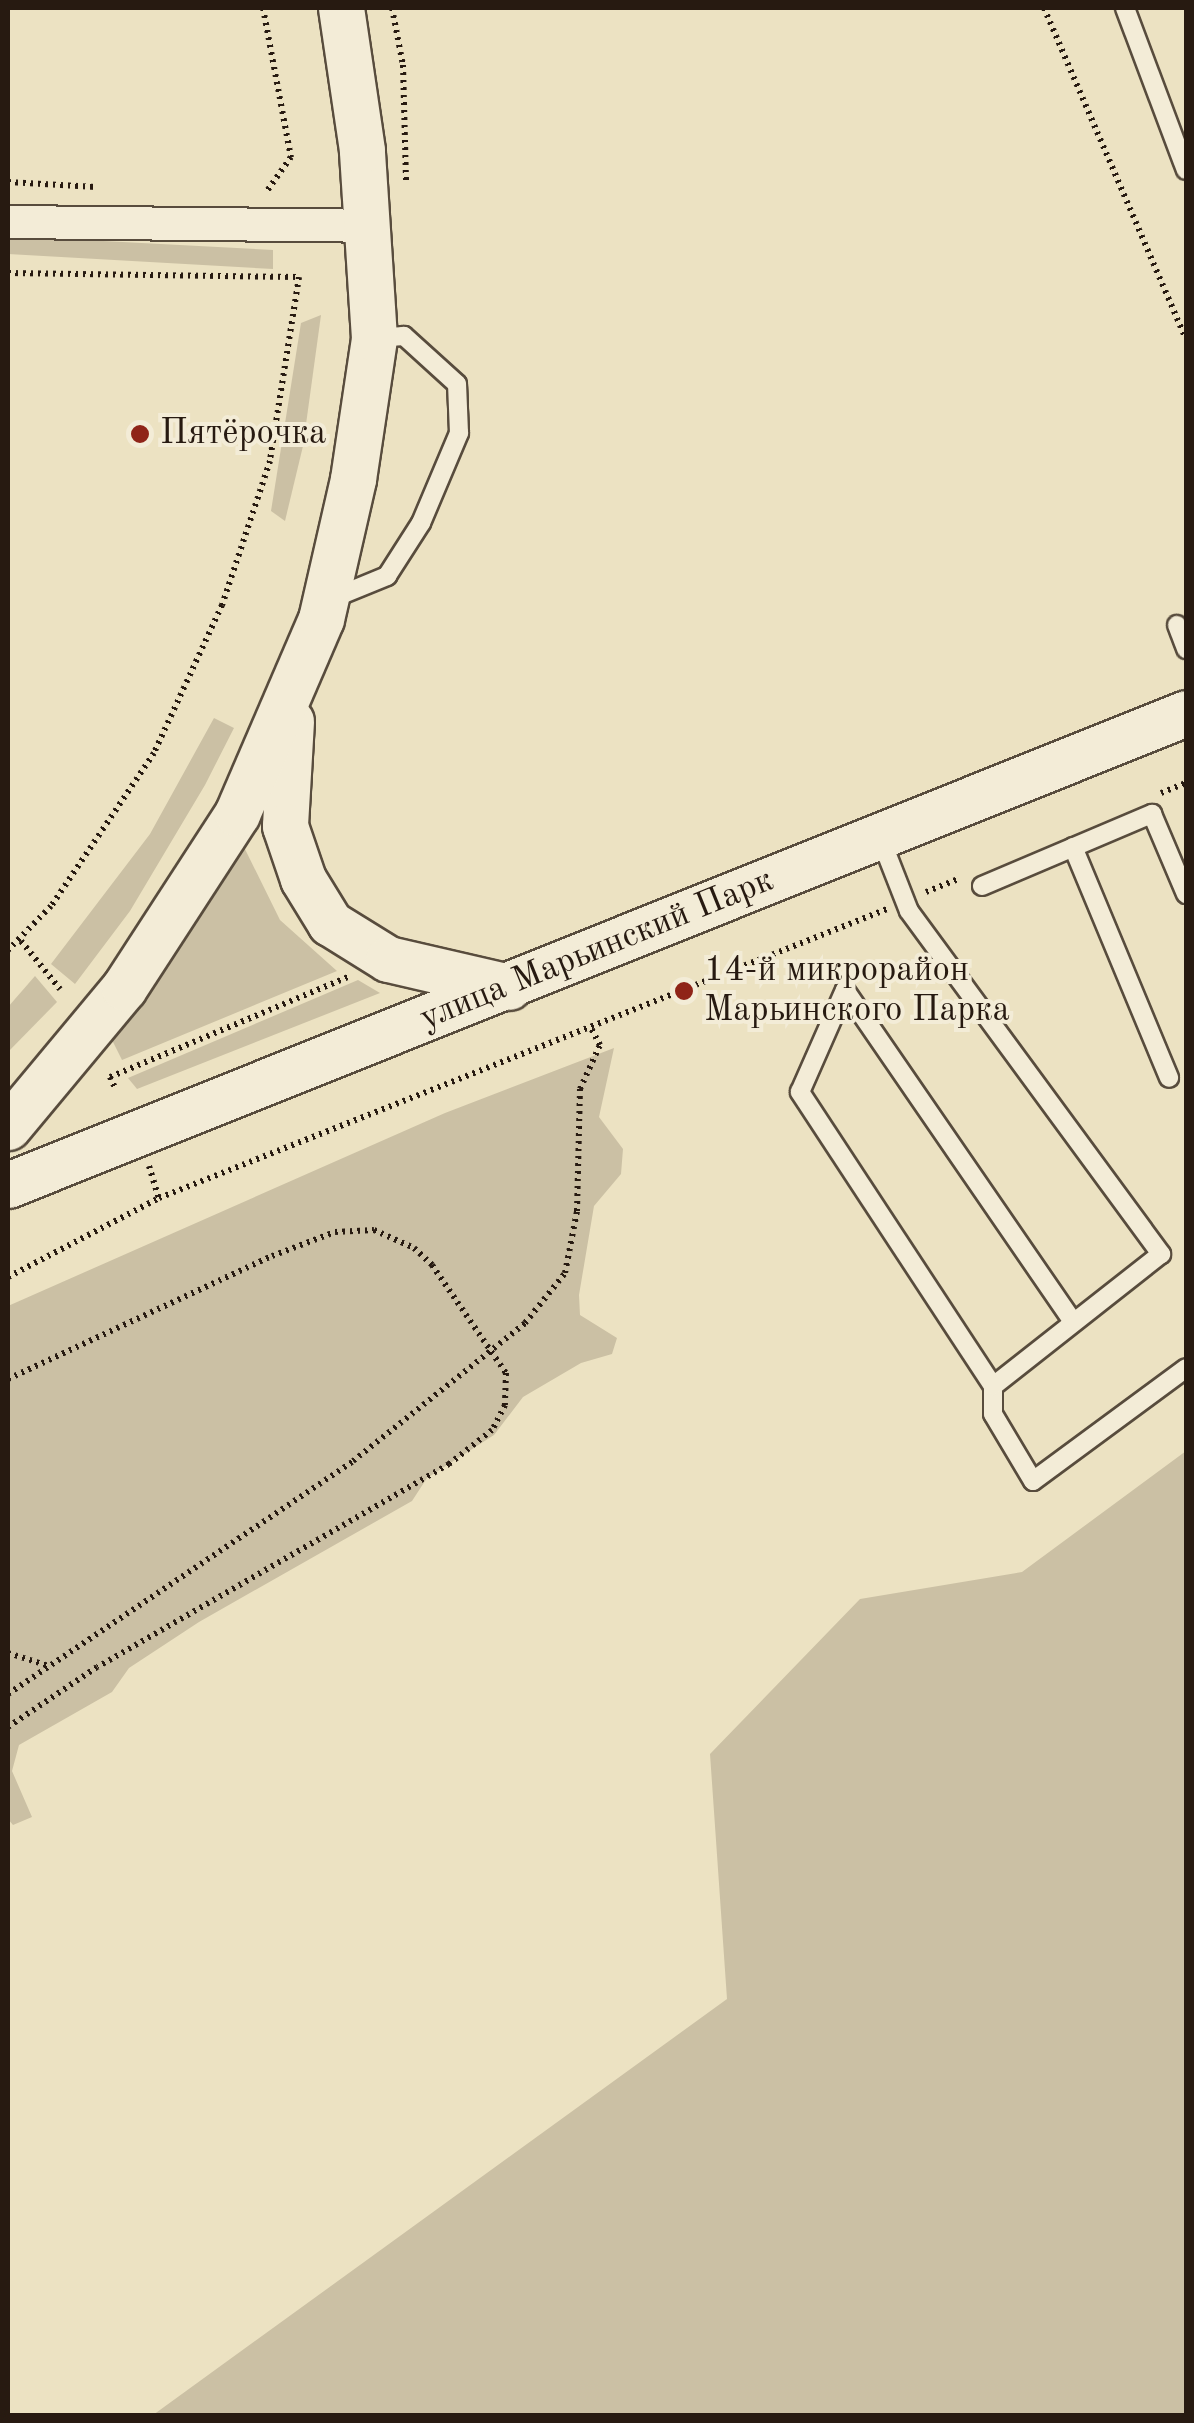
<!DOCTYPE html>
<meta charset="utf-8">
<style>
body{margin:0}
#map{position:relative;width:1194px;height:2423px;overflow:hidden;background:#ece2c2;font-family:"Old Standard TT",serif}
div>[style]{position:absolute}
.green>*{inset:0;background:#cbc0a4}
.path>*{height:6px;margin-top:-3px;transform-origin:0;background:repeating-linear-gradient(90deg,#271a11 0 2.5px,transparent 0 7.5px)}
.roads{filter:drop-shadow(2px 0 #584c3d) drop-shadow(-2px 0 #584c3d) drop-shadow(0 2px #584c3d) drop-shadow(0 -2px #584c3d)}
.lane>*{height:18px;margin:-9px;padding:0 9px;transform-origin:9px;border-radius:9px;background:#f3ecd7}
.street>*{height:32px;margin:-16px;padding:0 16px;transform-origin:16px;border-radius:16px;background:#f3ecd7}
.secondary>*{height:45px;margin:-22.5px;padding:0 22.5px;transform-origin:22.5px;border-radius:22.5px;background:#f3ecd7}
.dots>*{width:28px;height:28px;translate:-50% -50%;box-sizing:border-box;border:5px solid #f3ecd7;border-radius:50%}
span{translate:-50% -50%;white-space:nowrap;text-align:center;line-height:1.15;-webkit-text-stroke:8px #f3ecd7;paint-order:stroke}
.poi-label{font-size:35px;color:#271a11}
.left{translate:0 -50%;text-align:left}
.street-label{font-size:35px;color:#271a11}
.frame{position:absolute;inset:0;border:10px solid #271a11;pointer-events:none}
</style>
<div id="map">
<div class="green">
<div style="clip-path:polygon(8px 236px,273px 250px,273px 269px,8px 254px)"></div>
<div style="clip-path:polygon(321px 315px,303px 446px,285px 521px,271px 511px,301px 323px)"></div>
<div style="clip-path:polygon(214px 718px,234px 728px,205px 785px,130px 911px,75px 984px,51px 964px,150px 834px)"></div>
<div style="clip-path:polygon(241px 841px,280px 920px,337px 971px,122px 1060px,112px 1040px)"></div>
<div style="clip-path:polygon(35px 976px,57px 1002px,8px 1052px,8px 1007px)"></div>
<div style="clip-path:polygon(358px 980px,380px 993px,137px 1089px,128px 1078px)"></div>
<div style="clip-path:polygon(614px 1048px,599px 1117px,623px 1149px,621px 1174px,594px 1206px,579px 1295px,580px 1315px,617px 1338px,612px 1354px,581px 1363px,523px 1397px,494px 1435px,427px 1478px,412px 1501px,199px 1622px,129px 1668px,112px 1692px,19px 1745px,12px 1771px,32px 1817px,13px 1825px,8px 1819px,8px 1306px,445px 1113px)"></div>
<div style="clip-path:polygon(1186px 1451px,1186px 2415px,153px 2415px,727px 1999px,710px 1754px,860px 1599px,1022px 1572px)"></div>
</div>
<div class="path">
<div style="left:263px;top:8px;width:152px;rotate:79.4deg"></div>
<div style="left:291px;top:157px;width:42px;rotate:125.2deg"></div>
<div style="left:392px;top:8px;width:58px;rotate:79.1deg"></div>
<div style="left:403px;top:65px;width:115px;rotate:88.5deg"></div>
<div style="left:1044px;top:8px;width:360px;rotate:66.8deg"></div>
<div style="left:8px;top:182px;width:88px;rotate:3.3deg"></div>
<div style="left:8px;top:273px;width:291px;rotate:0.8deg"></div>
<div style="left:299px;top:277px;width:186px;rotate:99deg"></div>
<div style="left:270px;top:461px;width:152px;rotate:108.4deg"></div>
<div style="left:222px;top:605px;width:163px;rotate:114.7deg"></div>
<div style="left:154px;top:753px;width:184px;rotate:123.9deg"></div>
<div style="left:51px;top:906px;width:62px;rotate:134.3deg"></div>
<div style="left:1161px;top:793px;width:27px;rotate:-22deg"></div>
<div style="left:926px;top:892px;width:37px;rotate:-22deg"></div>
<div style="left:21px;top:941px;width:62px;rotate:50.9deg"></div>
<div style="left:110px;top:1077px;width:258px;rotate:-22.8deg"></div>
<div style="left:110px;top:1077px;width:14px;rotate:65deg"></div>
<div style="left:149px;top:1166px;width:34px;rotate:73deg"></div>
<div style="left:8px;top:1277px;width:170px;rotate:-27.6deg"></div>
<div style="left:159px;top:1198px;width:783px;rotate:-21.65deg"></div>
<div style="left:8px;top:1379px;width:291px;rotate:-25deg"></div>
<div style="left:272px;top:1256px;width:67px;rotate:-20.9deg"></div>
<div style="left:335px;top:1232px;width:39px;rotate:-3deg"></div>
<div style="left:374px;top:1230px;width:44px;rotate:24.2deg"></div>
<div style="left:414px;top:1248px;width:25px;rotate:43deg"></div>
<div style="left:432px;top:1265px;width:131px;rotate:55.6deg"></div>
<div style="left:506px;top:1373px;width:32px;rotate:92deg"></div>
<div style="left:505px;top:1405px;width:28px;rotate:117deg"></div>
<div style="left:492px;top:1430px;width:55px;rotate:141.7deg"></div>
<div style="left:449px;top:1464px;width:406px;rotate:150deg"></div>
<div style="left:97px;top:1667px;width:107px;rotate:146deg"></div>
<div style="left:8px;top:1653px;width:43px;rotate:17.6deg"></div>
<div style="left:8px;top:1694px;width:416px;rotate:-34deg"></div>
<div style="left:353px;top:1461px;width:221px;rotate:-38.7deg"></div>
<div style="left:525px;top:1323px;width:64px;rotate:-51.3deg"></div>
<div style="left:565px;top:1273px;width:63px;rotate:-79deg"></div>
<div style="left:577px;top:1211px;width:122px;rotate:-88.6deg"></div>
<div style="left:580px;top:1089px;width:48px;rotate:-65.6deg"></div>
<div style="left:600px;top:1045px;width:19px;rotate:-118deg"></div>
</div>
<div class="roads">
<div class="lane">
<div style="left:1125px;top:8px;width:173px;rotate:69.4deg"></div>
<div style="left:331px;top:599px;width:61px;rotate:-22.3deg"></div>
<div style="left:387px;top:576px;width:63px;rotate:-57.3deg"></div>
<div style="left:421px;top:523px;width:98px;rotate:-67.1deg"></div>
<div style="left:459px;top:433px;width:49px;rotate:-92.3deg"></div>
<div style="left:457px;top:384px;width:72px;rotate:-137.8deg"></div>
<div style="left:404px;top:336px;width:30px;rotate:176deg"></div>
<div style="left:1177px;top:625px;width:26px;rotate:69deg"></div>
<div style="left:880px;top:837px;width:79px;rotate:68.6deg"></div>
<div style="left:909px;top:911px;width:426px;rotate:53.7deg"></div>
<div style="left:1161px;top:1254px;width:214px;rotate:141.8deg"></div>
<div style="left:993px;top:1386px;width:28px;rotate:90deg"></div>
<div style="left:993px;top:1414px;width:78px;rotate:59.2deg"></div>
<div style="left:1033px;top:1481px;width:190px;rotate:-36.4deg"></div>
<div style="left:1073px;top:847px;width:250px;rotate:67.4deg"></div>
<div style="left:982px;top:886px;width:185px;rotate:-23deg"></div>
<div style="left:1152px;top:814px;width:87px;rotate:67deg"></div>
<div style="left:993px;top:1386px;width:352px;rotate:-123.3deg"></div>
<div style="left:800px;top:1092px;width:111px;rotate:-66.2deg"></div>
<div style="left:845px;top:990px;width:403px;rotate:55.5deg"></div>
</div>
<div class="street">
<div style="left:8px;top:222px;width:359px;rotate:0.6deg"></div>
</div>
<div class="secondary">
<div style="left:291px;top:721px;width:105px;rotate:93.3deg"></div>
<div style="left:285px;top:826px;width:56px;rotate:71.2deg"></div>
<div style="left:303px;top:879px;width:52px;rotate:58.5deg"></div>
<div style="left:330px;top:923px;width:68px;rotate:31.8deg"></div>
<div style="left:388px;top:959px;width:124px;rotate:13deg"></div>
<div style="left:8px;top:1127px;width:181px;rotate:-50.2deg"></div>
<div style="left:124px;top:988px;width:207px;rotate:-57deg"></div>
<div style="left:237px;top:814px;width:212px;rotate:-66.7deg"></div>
<div style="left:321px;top:619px;width:144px;rotate:-77.1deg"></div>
<div style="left:353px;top:479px;width:143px;rotate:-81.5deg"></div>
<div style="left:374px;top:338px;width:188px;rotate:-93.7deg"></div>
<div style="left:362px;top:150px;width:144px;rotate:-98.4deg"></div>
<div style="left:8px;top:1185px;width:1269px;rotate:-21.83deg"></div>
</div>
</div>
<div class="dots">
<div style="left:140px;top:434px;background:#8f2418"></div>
<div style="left:684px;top:991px;background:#8f2418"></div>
</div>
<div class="poi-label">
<span class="left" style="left:160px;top:434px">Пятёрочка</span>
<span class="left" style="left:704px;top:991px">14-й микрорайон<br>Марьинского Парка</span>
</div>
<div class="street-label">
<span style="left:597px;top:950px;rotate:-22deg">улица Марьинский Парк</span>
</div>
<div class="frame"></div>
</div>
